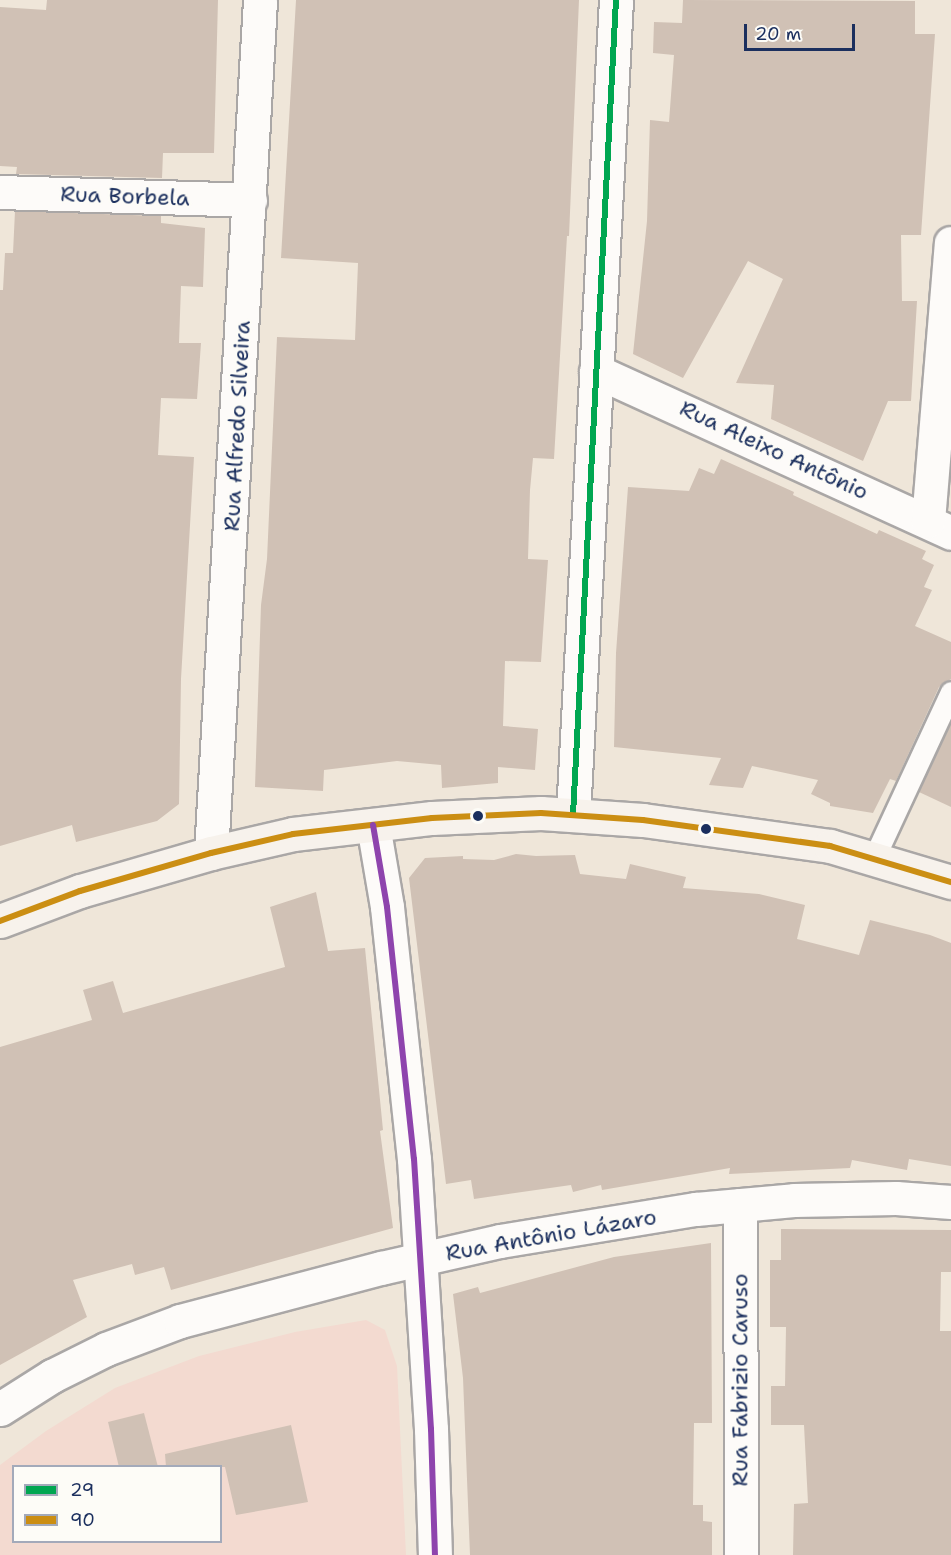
<!DOCTYPE html>
<meta charset="utf-8">
<style>
body{margin:0}
#map{position:relative;width:951px;height:1555px;overflow:hidden;background:#efe6d9;font-family:"Shantell Sans",sans-serif}
div>[style]{position:absolute}
.built>*{inset:0;background:#f3dad0}
.building>*{inset:0;background:#d0c1b5}
.roads{filter:drop-shadow(2px 0 #aaa7a6) drop-shadow(-2px 0 #aaa7a6) drop-shadow(0 2px #aaa7a6) drop-shadow(0 -2px #aaa7a6)}
.lane>*{height:21px;margin:-10.5px;padding:0 10.5px;transform-origin:10.5px;border-radius:10.5px;background:#fdfbf9}
.street>*{height:33px;margin:-16.5px;padding:0 16.5px;transform-origin:16.5px;border-radius:16.5px;background:#fdfbf9}
.secondary>*{height:33px;margin:-16.5px;padding:0 16.5px;transform-origin:16.5px;border-radius:16.5px;background:#f7f2ec}
.bus-1>*{height:6px;margin:-3px;padding:0 3px;transform-origin:3px;border-radius:3px;background:#00a651}
.bus-2>*{height:6px;margin:-3px;padding:0 3px;transform-origin:3px;border-radius:3px;background:#cb8e13}
.bus-3>*{height:6px;margin:-3px;padding:0 3px;transform-origin:3px;border-radius:3px;background:#8e44ad}
.dots>*{width:16px;height:16px;translate:-50% -50%;box-sizing:border-box;border:3px solid #fdfcf7;border-radius:50%}
span{translate:-50% -50%;white-space:nowrap;text-align:center;line-height:1.15;-webkit-text-stroke:4.5px #fdfcf7;paint-order:stroke}
.street-label{font-size:22px;color:#1b2f5e}
.legend{position:absolute;left:12px;top:1465px;width:210px;height:78px;box-sizing:border-box;background:#fdfcf7;border:2px solid #a3aaba;margin:0;padding:8px 10px;list-style:none;font-size:18px;color:#1b2f5e}
.legend li{display:flex;align-items:center;gap:12px;height:30px}
.legend b{width:30px;border:2px solid #a3aaba}
.scale{position:absolute;left:744px;top:24px;width:111px;height:27px;box-sizing:border-box;border:3px solid #1b2f5e;border-top:0;padding-left:8px;font-size:18px;line-height:21px;white-space:nowrap;color:#1b2f5e;-webkit-text-stroke:4px #fdfcf7;paint-order:stroke}
</style>
<div id="map">
<div class="built">
<div style="clip-path:polygon(evenodd,366px 1320px,385px 1330px,397px 1366px,406px 1555px,0 1555px,0 1465px,46px 1431px,115px 1388px,199px 1356px,295px 1332px,366px 1320px,14px 1466px,220px 1466px,220px 1542px,14px 1542px,14px 1466px)"></div>
</div>
<div class="building">
<div style="clip-path:polygon(47px 0,218px 0,214px 153px,163px 153px,162px 178px,16px 174px,17px 167px,0 166px,0 7px,46px 10px)"></div>
<div style="clip-path:polygon(296px 0,579px 0,569px 236px,567px 236px,554px 459px,533px 458px,530px 490px,528px 559px,548px 560px,541px 662px,505px 661px,503px 726px,538px 729px,535px 770px,498px 767px,498px 783px,442px 788px,441px 765px,397px 761px,324px 770px,323px 791px,255px 787px,261px 605px,267px 559px,277px 337px,355px 340px,358px 263px,281px 258px)"></div>
<div style="clip-path:polygon(683px 0,915px 1px,915px 34px,935px 34px,921px 235px,901px 235px,902px 301px,917px 301px,911px 401px,888px 401px,863px 461px,771px 419px,774px 385px,736px 383px,783px 279px,748px 261px,683px 378px,633px 354px,647px 221px,650px 120px,669px 122px,674px 55px,653px 53px,654px 22px,682px 23px)"></div>
<div style="clip-path:polygon(15px 211px,161px 216px,161px 223px,205px 228px,203px 287px,181px 286px,179px 343px,201px 343px,197px 399px,161px 398px,158px 455px,194px 457px,181px 679px,179px 804px,157px 821px,76px 842px,72px 825px,0 846px,0 290px,3px 290px,5px 253px,13px 253px)"></div>
<div style="clip-path:polygon(721px 459px,794px 492px,793px 495px,877px 534px,879px 530px,926px 551px,922px 559px,934px 565px,924px 587px,932px 590px,915px 626px,951px 642px,951px 679px,939px 687px,896px 781px,890px 779px,873px 813px,830px 806px,830px 803px,811px 794px,818px 780px,752px 766px,743px 788px,709px 785px,721px 758px,614px 747px,616px 653px,628px 487px,689px 491px,699px 468px,714px 474px)"></div>
<div style="clip-path:polygon(951px 722px,951px 807px,919px 792px)"></div>
<div style="clip-path:polygon(516px 854px,536px 856px,575px 855px,580px 874px,626px 879px,630px 864px,686px 877px,683px 888px,759px 894px,805px 905px,797px 939px,859px 955px,870px 920px,930px 935px,951px 943px,951px 1166px,909px 1159px,907px 1170px,852px 1160px,850px 1168px,729px 1174px,730px 1168px,602px 1190px,601px 1185px,573px 1192px,571px 1185px,474px 1199px,471px 1180px,446px 1184px,409px 878px,425px 858px,463px 856px,463px 859px,494px 860px)"></div>
<div style="clip-path:polygon(316px 892px,328px 951px,365px 948px,383px 1130px,380px 1131px,393px 1228px,171px 1290px,164px 1267px,135px 1275px,132px 1264px,73px 1280px,87px 1317px,0 1365px,0 1047px,92px 1020px,83px 990px,113px 981px,123px 1013px,285px 967px,270px 907px)"></div>
<div style="clip-path:polygon(781px 1229px,951px 1230px,951px 1272px,941px 1272px,940px 1331px,951px 1331px,951px 1555px,793px 1555px,794px 1504px,808px 1503px,804px 1425px,771px 1425px,771px 1386px,785px 1386px,786px 1327px,770px 1327px,770px 1260px,781px 1260px)"></div>
<div style="clip-path:polygon(711px 1243px,712px 1423px,694px 1423px,693px 1505px,703px 1505px,703px 1521px,712px 1522px,712px 1555px,470px 1555px,463px 1378px,453px 1294px,478px 1287px,480px 1293px,614px 1257px)"></div>
<div style="clip-path:polygon(144px 1413px,158px 1467px,119px 1467px,108px 1422px)"></div>
<div style="clip-path:polygon(291px 1425px,308px 1502px,236px 1515px,225px 1467px,166px 1467px,165px 1454px)"></div>
</div>
<div class="roads">
<div class="lane">
<div style="left:873px;top:860px;width:185px;rotate:-65.1deg"></div>
</div>
<div class="street">
<div style="left:0;top:192px;width:250px;rotate:1.8deg"></div>
<div style="left:596px;top:371px;width:390px;rotate:24.5deg"></div>
<div style="left:928px;top:521px;width:279px;rotate:-85.3deg"></div>
<div style="left:573px;top:815px;width:816px;rotate:-86.98deg"></div>
<div style="left:373px;top:825px;width:83px;rotate:80.3deg"></div>
<div style="left:387px;top:907px;width:253px;rotate:83.9deg"></div>
<div style="left:414px;top:1159px;width:271px;rotate:86.4deg"></div>
<div style="left:431px;top:1429px;width:126px;rotate:88.2deg"></div>
<div style="left:211px;top:853px;width:854px;rotate:-86.71deg"></div>
<div style="left:740px;top:1205px;width:350px;rotate:89.8deg"></div>
<div style="left:0;top:1409px;width:62px;rotate:-32.4deg"></div>
<div style="left:52px;top:1376px;width:60px;rotate:-26.6deg"></div>
<div style="left:106px;top:1349px;width:79px;rotate:-20.7deg"></div>
<div style="left:180px;top:1321px;width:208px;rotate:-14.8deg"></div>
<div style="left:381px;top:1268px;width:122px;rotate:-12.8deg"></div>
<div style="left:500px;top:1241px;width:199px;rotate:-9.3deg"></div>
<div style="left:696px;top:1209px;width:98px;rotate:-5.2deg"></div>
<div style="left:794px;top:1200px;width:102px;rotate:-1.1deg"></div>
<div style="left:896px;top:1198px;width:55px;rotate:4.2deg"></div>
</div>
<div class="secondary">
<div style="left:0;top:921px;width:85px;rotate:-20.6deg"></div>
<div style="left:80px;top:891px;width:136px;rotate:-16.2deg"></div>
<div style="left:211px;top:853px;width:84px;rotate:-13deg"></div>
<div style="left:293px;top:834px;width:140px;rotate:-6.6deg"></div>
<div style="left:432px;top:818px;width:109px;rotate:-2.6deg"></div>
<div style="left:541px;top:813px;width:102px;rotate:3.9deg"></div>
<div style="left:643px;top:820px;width:189px;rotate:7.9deg"></div>
<div style="left:830px;top:846px;width:126px;rotate:16.6deg"></div>
</div>
</div>
<div class="bus-1">
<div style="left:573px;top:815px;width:816px;rotate:-86.98deg"></div>
</div>
<div class="bus-2">
<div style="left:0;top:921px;width:85px;rotate:-20.6deg"></div>
<div style="left:80px;top:891px;width:136px;rotate:-16.2deg"></div>
<div style="left:211px;top:853px;width:84px;rotate:-13deg"></div>
<div style="left:293px;top:834px;width:140px;rotate:-6.6deg"></div>
<div style="left:432px;top:818px;width:109px;rotate:-2.6deg"></div>
<div style="left:541px;top:813px;width:102px;rotate:3.9deg"></div>
<div style="left:643px;top:820px;width:189px;rotate:7.9deg"></div>
<div style="left:830px;top:846px;width:126px;rotate:16.6deg"></div>
</div>
<div class="bus-3">
<div style="left:373px;top:825px;width:83px;rotate:80.3deg"></div>
<div style="left:387px;top:907px;width:253px;rotate:83.9deg"></div>
<div style="left:414px;top:1159px;width:271px;rotate:86.4deg"></div>
<div style="left:431px;top:1429px;width:126px;rotate:88.2deg"></div>
</div>
<div class="dots">
<div style="left:478px;top:816px;background:#1b2f5e"></div>
<div style="left:706px;top:829px;background:#1b2f5e"></div>
</div>
<div class="street-label">
<span style="left:125px;top:196px;rotate:2deg">Rua Borbela</span>
<span style="left:237px;top:426px;rotate:-87deg">Rua Alfredo Silveira</span>
<span style="left:774px;top:450px;rotate:25deg">Rua Aleixo Antônio</span>
<span style="left:551px;top:1235px;rotate:-10deg">Rua Antônio Lázaro</span>
<span style="left:740px;top:1380px;rotate:-90deg">Rua Fabrizio Caruso</span>
</div>
<ul class="legend">
<li><b style="height:8px;background:#00a651"></b>29</li>
<li><b style="height:8px;background:#cb8e13"></b>90</li>
</ul>
<div class="scale">20 m</div>
</div>
